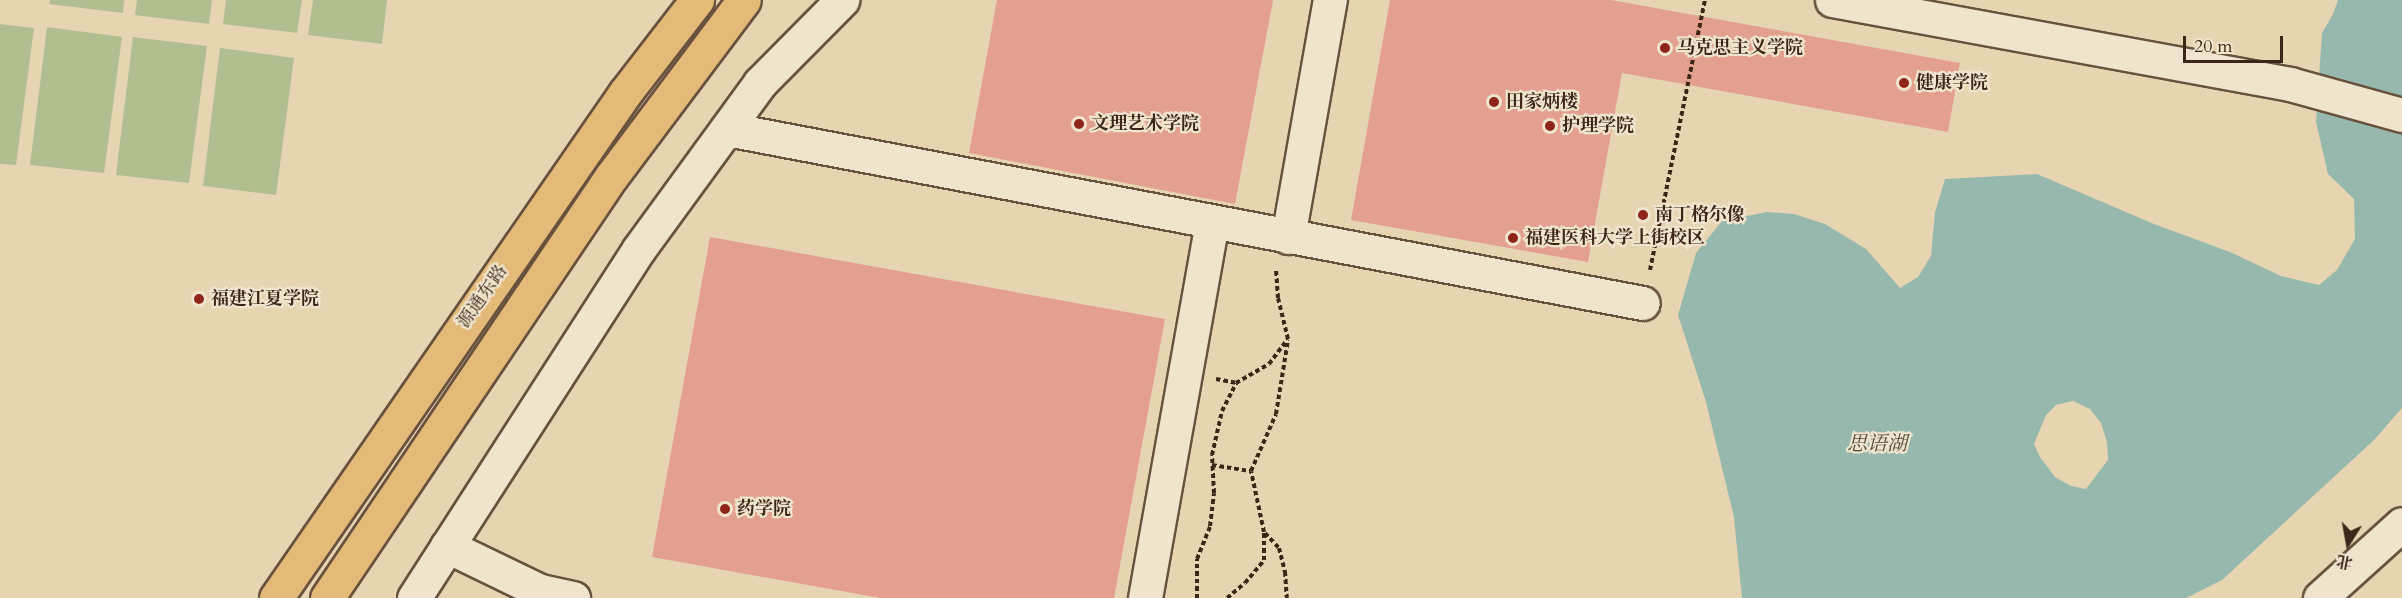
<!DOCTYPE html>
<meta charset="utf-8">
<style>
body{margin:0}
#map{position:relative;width:2402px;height:598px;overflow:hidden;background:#e7d5b2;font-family:Cardo,"Noto Serif SC",serif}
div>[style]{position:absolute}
.green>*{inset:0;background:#b0be90}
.water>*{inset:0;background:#97b9ad}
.building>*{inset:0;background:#e4a08f}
.path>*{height:4px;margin-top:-2px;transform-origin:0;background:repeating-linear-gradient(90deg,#3d2617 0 4.5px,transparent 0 7.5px)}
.roads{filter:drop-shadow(2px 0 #68523e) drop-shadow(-2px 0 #68523e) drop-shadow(0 2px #68523e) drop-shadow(0 -2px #68523e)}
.minor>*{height:33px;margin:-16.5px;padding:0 16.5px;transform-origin:16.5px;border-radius:16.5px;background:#efe4cd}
.major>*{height:33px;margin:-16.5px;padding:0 16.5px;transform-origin:16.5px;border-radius:16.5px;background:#e4ba79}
.dots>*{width:16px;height:16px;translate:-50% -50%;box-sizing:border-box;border:3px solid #efe4cd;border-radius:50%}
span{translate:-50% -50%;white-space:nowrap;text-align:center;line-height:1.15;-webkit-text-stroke:4.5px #efe4cd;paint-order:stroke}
.poi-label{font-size:18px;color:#3d2617;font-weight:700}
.left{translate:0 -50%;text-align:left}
.street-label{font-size:18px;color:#3d2617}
.water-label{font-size:20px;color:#544b3c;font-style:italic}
.north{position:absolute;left:2318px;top:514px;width:60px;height:60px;-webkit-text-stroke:4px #efe4cd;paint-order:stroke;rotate:191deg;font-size:16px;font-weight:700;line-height:24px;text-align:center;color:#3d2617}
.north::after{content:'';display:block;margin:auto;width:21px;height:27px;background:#3d2617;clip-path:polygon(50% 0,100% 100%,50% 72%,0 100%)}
.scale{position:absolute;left:2183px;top:36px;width:100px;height:27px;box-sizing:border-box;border:3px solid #3d2617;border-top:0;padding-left:8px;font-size:18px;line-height:21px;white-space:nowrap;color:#3d2617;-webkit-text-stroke:4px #efe4cd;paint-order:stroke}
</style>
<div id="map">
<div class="green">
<div style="clip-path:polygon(50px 0,124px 0,123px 13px,49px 4px)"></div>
<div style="clip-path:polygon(137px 0,212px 0,209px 24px,135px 15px)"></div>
<div style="clip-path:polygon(226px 0,302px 0,297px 33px,223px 24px)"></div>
<div style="clip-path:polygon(313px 0,387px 0,382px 44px,308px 35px)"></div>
<div style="clip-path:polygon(0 24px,34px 28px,16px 165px,0 164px)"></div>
<div style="clip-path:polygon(47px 27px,122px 37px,104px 173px,30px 165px)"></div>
<div style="clip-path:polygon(133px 37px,207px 46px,189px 183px,116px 175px)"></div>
<div style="clip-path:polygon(220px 48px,294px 58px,276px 195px,203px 186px)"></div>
</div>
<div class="water">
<div style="clip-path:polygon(evenodd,2338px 0,2402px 0,2402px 408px,2374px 440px,2222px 580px,2186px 598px,1742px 598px,1734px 517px,1706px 402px,1678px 315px,1696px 253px,1722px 221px,1767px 212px,1794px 214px,1825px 224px,1866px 249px,1900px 288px,1918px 277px,1931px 256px,1935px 212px,1945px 179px,2037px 174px,2154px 224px,2230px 252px,2281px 276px,2319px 285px,2337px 270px,2355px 239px,2354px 199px,2328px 174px,2316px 122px,2322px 33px,2333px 14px,2338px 0,2073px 401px,2090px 409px,2101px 423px,2107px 442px,2108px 460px,2086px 489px,2071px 486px,2055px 477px,2040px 457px,2034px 444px,2046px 415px,2056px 405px,2073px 401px)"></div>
</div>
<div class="building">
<div style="clip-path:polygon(997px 0,1273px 0,1235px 204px,969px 153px)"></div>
<div style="clip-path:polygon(1390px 0,1611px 0,1960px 63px,1948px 132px,1622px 73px,1588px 262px,1351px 220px)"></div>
<div style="clip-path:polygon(710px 237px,1165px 319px,1114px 598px,880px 598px,652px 557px)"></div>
</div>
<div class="path">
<div style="left:1650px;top:270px;width:276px;rotate:-78.5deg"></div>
<div style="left:1216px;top:379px;width:20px;rotate:11deg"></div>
<div style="left:1212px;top:465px;width:39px;rotate:9deg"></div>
<div style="left:1265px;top:533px;width:21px;rotate:47deg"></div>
<div style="left:1279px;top:548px;width:25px;rotate:76deg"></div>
<div style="left:1285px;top:572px;width:26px;rotate:86deg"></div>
<div style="left:1197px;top:598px;width:39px;rotate:-90deg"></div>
<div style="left:1197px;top:559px;width:35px;rotate:-68deg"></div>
<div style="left:1210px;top:526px;width:33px;rotate:-83deg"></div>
<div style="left:1214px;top:493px;width:38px;rotate:-93deg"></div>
<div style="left:1212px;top:455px;width:45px;rotate:-77.2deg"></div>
<div style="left:1222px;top:411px;width:31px;rotate:-63deg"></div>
<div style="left:1236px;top:383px;width:38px;rotate:-30deg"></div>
<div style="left:1269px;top:364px;width:31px;rotate:-53deg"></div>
<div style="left:1288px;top:339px;width:42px;rotate:-103.7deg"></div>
<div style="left:1278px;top:298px;width:30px;rotate:-94deg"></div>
<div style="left:1227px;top:598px;width:23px;rotate:-40deg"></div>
<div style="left:1245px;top:583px;width:30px;rotate:-50deg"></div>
<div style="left:1264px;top:560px;width:28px;rotate:-90deg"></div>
<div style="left:1264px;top:532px;width:62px;rotate:-102deg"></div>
<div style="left:1251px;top:471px;width:62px;rotate:-66.3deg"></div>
<div style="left:1276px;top:414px;width:75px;rotate:-80.8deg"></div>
</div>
<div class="roads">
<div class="minor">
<div style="left:1832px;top:0;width:466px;rotate:10.4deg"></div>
<div style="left:2290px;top:84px;width:116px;rotate:15.5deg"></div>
<div style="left:727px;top:129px;width:932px;rotate:10.76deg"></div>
<div style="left:1288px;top:237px;width:241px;rotate:-80deg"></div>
<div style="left:447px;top:546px;width:103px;rotate:25.8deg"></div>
<div style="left:540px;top:591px;width:34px;rotate:12deg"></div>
<div style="left:414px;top:598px;width:415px;rotate:-57.2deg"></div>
<div style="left:639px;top:249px;width:205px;rotate:-53.9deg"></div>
<div style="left:760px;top:83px;width:117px;rotate:-45.3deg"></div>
<div style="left:1145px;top:598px;width:382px;rotate:-79.9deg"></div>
<div style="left:2320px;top:598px;width:110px;rotate:-42.1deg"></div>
</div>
<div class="major">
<div style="left:276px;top:598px;width:614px;rotate:-55.35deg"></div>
<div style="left:625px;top:93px;width:118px;rotate:-52.3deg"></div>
<div style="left:327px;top:598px;width:508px;rotate:-56deg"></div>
<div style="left:611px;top:177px;width:221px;rotate:-53.1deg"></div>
</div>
</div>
<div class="dots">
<div style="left:1665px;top:48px;background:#8f2418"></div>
<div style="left:1904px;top:83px;background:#8f2418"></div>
<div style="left:1494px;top:102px;background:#8f2418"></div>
<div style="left:1079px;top:124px;background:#8f2418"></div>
<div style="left:1550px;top:126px;background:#8f2418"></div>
<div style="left:1643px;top:215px;background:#8f2418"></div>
<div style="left:1513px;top:238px;background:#8f2418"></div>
<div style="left:199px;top:299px;background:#8f2418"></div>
<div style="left:725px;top:509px;background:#8f2418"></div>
</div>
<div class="poi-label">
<span class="left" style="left:1677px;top:48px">马克思主义学院</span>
<span class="left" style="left:1916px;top:83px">健康学院</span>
<span class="left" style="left:1506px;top:102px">田家炳楼</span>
<span class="left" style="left:1091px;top:124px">文理艺术学院</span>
<span class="left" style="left:1562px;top:126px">护理学院</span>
<span class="left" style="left:1655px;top:215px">南丁格尔像</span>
<span class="left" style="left:1525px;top:238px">福建医科大学上街校区</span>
<span class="left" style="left:211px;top:299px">福建江夏学院</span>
<span class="left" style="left:737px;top:509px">药学院</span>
</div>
<div class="street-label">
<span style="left:483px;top:297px;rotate:-55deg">源通东路</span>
</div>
<div class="water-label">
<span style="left:1877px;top:443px">思语湖</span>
</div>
<div class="north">北</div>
<div class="scale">20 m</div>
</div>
